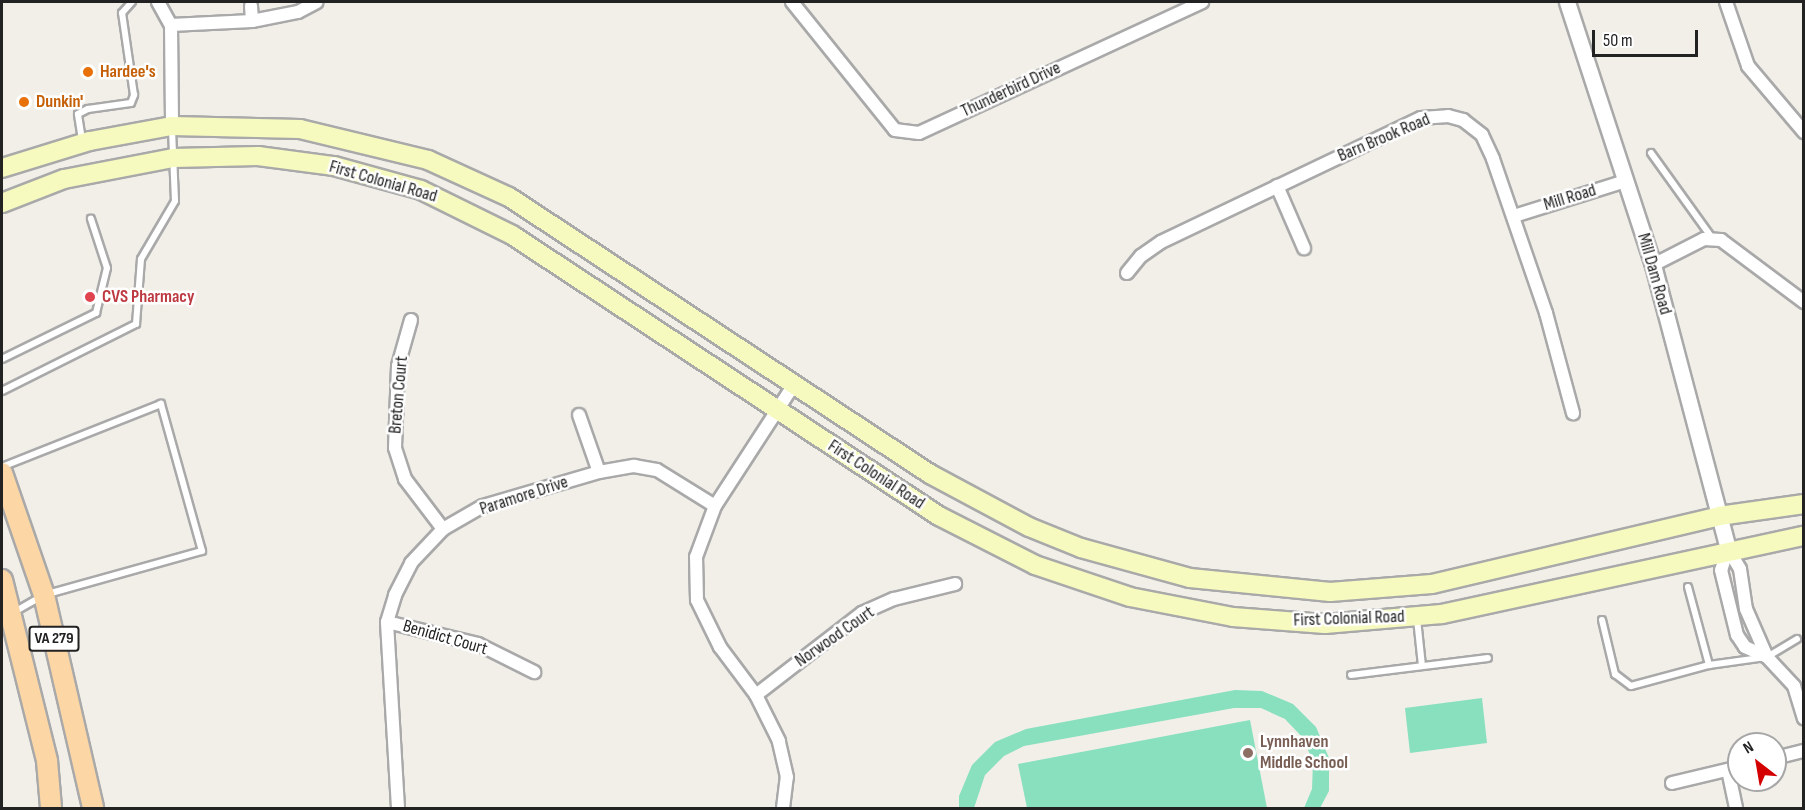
<!DOCTYPE html>
<style>
body{margin:0}
#map{position:relative;width:1805px;height:810px;overflow:hidden;background:#f2efe9;font-family:"Sofia Sans Condensed",sans-serif}
div>[style]{position:absolute}
.pitch>*{inset:0;background:#88e0be}
.roads{filter:drop-shadow(2px 0 #a9a9a9) drop-shadow(-2px 0 #a9a9a9) drop-shadow(0 2px #a9a9a9) drop-shadow(0 -2px #a9a9a9)}
.service>*{height:6px;margin:-3px;padding:0 3px;transform-origin:3px;border-radius:3px;background:#fff}
.minor>*{height:12px;margin:-6px;padding:0 6px;transform-origin:6px;border-radius:6px;background:#fff}
.tertiary>*{height:15px;margin:-7.5px;padding:0 7.5px;transform-origin:7.5px;border-radius:7.5px;background:#fff}
.secondary>*{height:18px;margin:-9px;padding:0 9px;transform-origin:9px;border-radius:9px;background:#f7fabf}
.primary>*{height:20px;margin:-10px;padding:0 10px;transform-origin:10px;border-radius:10px;background:#fcd6a4}
.dots>*{width:16px;height:16px;translate:-50% -50%;box-sizing:border-box;border:3px solid #fff;border-radius:50%}
span{translate:-50% -50%;white-space:nowrap;text-align:center;line-height:1.15;-webkit-text-stroke:5px #fff;paint-order:stroke}
.shield-label span{padding:2px 4px;background:#fff;border:2px solid;border-radius:4px;-webkit-text-stroke-width:0}
.shield-label{font-size:16px;color:#222;font-weight:700}
.food-label{font-size:18px;color:#c56008;font-weight:700}
.left{translate:0 -50%;text-align:left}
.street-label{font-size:18px;color:#222}
.health-label{font-size:18px;color:#be3a42;font-weight:700}
.education-label{font-size:18px;color:#785e54;font-weight:700}
.frame{position:absolute;inset:0;border:3px solid #222;pointer-events:none}
.north{position:absolute;left:1727px;top:732px;width:60px;height:60px;box-sizing:border-box;background:#fff;border:2px solid #a7a7a7;border-radius:50%;rotate:329deg;font-size:16px;font-weight:700;line-height:24px;text-align:center;color:#222}
.north::after{content:'';display:block;margin:auto;width:21px;height:27px;background:#d40000;clip-path:polygon(50% 0,100% 100%,50% 72%,0 100%)}
.scale{position:absolute;left:1592px;top:30px;width:106px;height:27px;box-sizing:border-box;border:3px solid #222;border-top:0;padding-left:8px;font-size:18px;line-height:21px;white-space:nowrap;color:#222;-webkit-text-stroke:4px #fff;paint-order:stroke}
</style>
<div id="map">
<div class="pitch">
<div style="clip-path:polygon(1235px 690px,1262px 691px,1293px 704px,1316px 727px,1329px 758px,1329px 791px,1320px 808px,1304px 808px,1312px 789px,1313px 762px,1303px 738px,1285px 719px,1261px 708px,1234px 708px,1024px 746px,1004px 756px,985px 775px,974px 808px,959px 808px,959px 796px,972px 765px,995px 742px,1026px 729px)"></div>
<div style="clip-path:polygon(1482px 698px,1487px 743px,1410px 753px,1405px 708px)"></div>
<div style="clip-path:polygon(1250px 720px,1267px 808px,1027px 808px,1018px 764px)"></div>
</div>
<div class="roads">
<div class="service">
<div style="left:82px;top:140px;width:26px;rotate:-99deg"></div>
<div style="left:78px;top:114px;width:11px;rotate:-27deg"></div>
<div style="left:88px;top:109px;width:43px;rotate:-7.9deg"></div>
<div style="left:131px;top:103px;width:9px;rotate:-69deg"></div>
<div style="left:134px;top:95px;width:83px;rotate:-98.3deg"></div>
<div style="left:122px;top:13px;width:15px;rotate:-48deg"></div>
<div style="left:1651px;top:153px;width:105px;rotate:54.3deg"></div>
<div style="left:2px;top:359px;width:105px;rotate:-26.1deg"></div>
<div style="left:96px;top:313px;width:46px;rotate:-76.3deg"></div>
<div style="left:107px;top:268px;width:52px;rotate:-108.1deg"></div>
<div style="left:2px;top:391px;width:150px;rotate:-26.6deg"></div>
<div style="left:136px;top:324px;width:65px;rotate:-85.6deg"></div>
<div style="left:141px;top:259px;width:67px;rotate:-59.6deg"></div>
<div style="left:175px;top:201px;width:73px;rotate:-92.4deg"></div>
<div style="left:1688px;top:587px;width:81px;rotate:74.9deg"></div>
<div style="left:2px;top:619px;width:48px;rotate:-29.7deg"></div>
<div style="left:44px;top:595px;width:164px;rotate:-15.6deg"></div>
<div style="left:202px;top:551px;width:153px;rotate:-105.6deg"></div>
<div style="left:161px;top:404px;width:171px;rotate:158.4deg"></div>
<div style="left:1417px;top:619px;width:47px;rotate:83.9deg"></div>
<div style="left:1602px;top:620px;width:56px;rotate:76.5deg"></div>
<div style="left:1615px;top:674px;width:20px;rotate:37deg"></div>
<div style="left:1631px;top:686px;width:81px;rotate:-15.1deg"></div>
<div style="left:1709px;top:665px;width:59px;rotate:-7.9deg"></div>
<div style="left:1767px;top:657px;width:35px;rotate:-31deg"></div>
<div style="left:1351px;top:675px;width:138px;rotate:-7.1deg"></div>
</div>
<div class="minor">
<div style="left:158px;top:2px;width:26px;rotate:61deg"></div>
<div style="left:171px;top:25px;width:101px;rotate:89.4deg"></div>
<div style="left:792px;top:2px;width:164px;rotate:51.2deg"></div>
<div style="left:895px;top:130px;width:24px;rotate:7deg"></div>
<div style="left:919px;top:133px;width:312px;rotate:-24.8deg"></div>
<div style="left:1726px;top:2px;width:68px;rotate:71deg"></div>
<div style="left:1748px;top:66px;width:87px;rotate:49.7deg"></div>
<div style="left:251px;top:6px;width:15px;rotate:86deg"></div>
<div style="left:171px;top:25px;width:81px;rotate:-2.8deg"></div>
<div style="left:252px;top:21px;width:47px;rotate:-11.1deg"></div>
<div style="left:298px;top:12px;width:21px;rotate:-28deg"></div>
<div style="left:1277px;top:186px;width:68px;rotate:66.5deg"></div>
<div style="left:1514px;top:216px;width:117px;rotate:-17.4deg"></div>
<div style="left:1653px;top:265px;width:57px;rotate:-27deg"></div>
<div style="left:1704px;top:239px;width:17px;rotate:3deg"></div>
<div style="left:1721px;top:240px;width:104px;rotate:36.8deg"></div>
<div style="left:1127px;top:273px;width:22px;rotate:-51deg"></div>
<div style="left:1141px;top:256px;width:24px;rotate:-35deg"></div>
<div style="left:1161px;top:242px;width:288px;rotate:-25.5deg"></div>
<div style="left:1421px;top:118px;width:27px;rotate:-4deg"></div>
<div style="left:1448px;top:116px;width:16px;rotate:15deg"></div>
<div style="left:1463px;top:120px;width:24px;rotate:38deg"></div>
<div style="left:1482px;top:135px;width:26px;rotate:65deg"></div>
<div style="left:1493px;top:159px;width:163px;rotate:71deg"></div>
<div style="left:1546px;top:313px;width:104px;rotate:74.9deg"></div>
<div style="left:411px;top:320px;width:48px;rotate:105.8deg"></div>
<div style="left:398px;top:366px;width:82px;rotate:92.1deg"></div>
<div style="left:395px;top:448px;width:33px;rotate:72deg"></div>
<div style="left:405px;top:479px;width:63px;rotate:52.8deg"></div>
<div style="left:579px;top:415px;width:60px;rotate:70.7deg"></div>
<div style="left:1728px;top:549px;width:22px;rotate:108deg"></div>
<div style="left:1721px;top:570px;width:67px;rotate:76.2deg"></div>
<div style="left:1737px;top:635px;width:14px;rotate:56deg"></div>
<div style="left:1745px;top:647px;width:24px;rotate:24deg"></div>
<div style="left:1767px;top:657px;width:40px;rotate:47deg"></div>
<div style="left:1794px;top:686px;width:34px;rotate:73deg"></div>
<div style="left:1728px;top:549px;width:23px;rotate:59deg"></div>
<div style="left:1740px;top:569px;width:40px;rotate:81.5deg"></div>
<div style="left:1746px;top:609px;width:52px;rotate:66.4deg"></div>
<div style="left:387px;top:622px;width:94px;rotate:13.6deg"></div>
<div style="left:478px;top:644px;width:63px;rotate:26.6deg"></div>
<div style="left:756px;top:695px;width:134px;rotate:-37.7deg"></div>
<div style="left:862px;top:613px;width:35px;rotate:-24deg"></div>
<div style="left:894px;top:599px;width:63px;rotate:-13.8deg"></div>
<div style="left:1775px;top:758px;width:30px;rotate:-14deg"></div>
<div style="left:1728px;top:770px;width:39px;rotate:78deg"></div>
<div style="left:1672px;top:783px;width:69px;rotate:-13.4deg"></div>
<div style="left:398px;top:808px;width:186px;rotate:-93.4deg"></div>
<div style="left:387px;top:622px;width:28px;rotate:-73deg"></div>
<div style="left:395px;top:595px;width:36px;rotate:-63deg"></div>
<div style="left:411px;top:563px;width:47px;rotate:-46.7deg"></div>
<div style="left:443px;top:529px;width:46px;rotate:-29.9deg"></div>
<div style="left:483px;top:506px;width:121px;rotate:-16.3deg"></div>
<div style="left:599px;top:472px;width:36px;rotate:-10deg"></div>
<div style="left:634px;top:466px;width:23px;rotate:10deg"></div>
<div style="left:657px;top:470px;width:68px;rotate:31.8deg"></div>
<div style="left:783px;top:808px;width:31px;rotate:-83deg"></div>
<div style="left:787px;top:777px;width:37px;rotate:-103deg"></div>
<div style="left:779px;top:741px;width:51px;rotate:-116.6deg"></div>
<div style="left:756px;top:695px;width:60px;rotate:-126.9deg"></div>
<div style="left:720px;top:647px;width:52px;rotate:-116.1deg"></div>
<div style="left:697px;top:600px;width:43px;rotate:-91.3deg"></div>
<div style="left:696px;top:557px;width:54px;rotate:-69.6deg"></div>
<div style="left:715px;top:506px;width:147px;rotate:-57deg"></div>
</div>
<div class="tertiary">
<div style="left:1567px;top:2px;width:277px;rotate:71.9deg"></div>
<div style="left:1653px;top:265px;width:294px;rotate:75.2deg"></div>
</div>
<div class="secondary">
<div style="left:2px;top:168px;width:92px;rotate:-17.1deg"></div>
<div style="left:90px;top:141px;width:83px;rotate:-10.4deg"></div>
<div style="left:172px;top:126px;width:128px;rotate:1.3deg"></div>
<div style="left:300px;top:129px;width:132px;rotate:13.6deg"></div>
<div style="left:428px;top:160px;width:89px;rotate:24.6deg"></div>
<div style="left:509px;top:197px;width:504px;rotate:33.34deg"></div>
<div style="left:930px;top:474px;width:112px;rotate:28.2deg"></div>
<div style="left:1029px;top:527px;width:56px;rotate:22deg"></div>
<div style="left:1081px;top:548px;width:113px;rotate:15.4deg"></div>
<div style="left:1190px;top:578px;width:141px;rotate:5.7deg"></div>
<div style="left:1330px;top:592px;width:102px;rotate:-4.5deg"></div>
<div style="left:1432px;top:584px;width:295px;rotate:-13.3deg"></div>
<div style="left:1719px;top:516px;width:86px;rotate:-8deg"></div>
<div style="left:2px;top:203px;width:66px;rotate:-21.2deg"></div>
<div style="left:64px;top:179px;width:111px;rotate:-10.9deg"></div>
<div style="left:173px;top:158px;width:85px;rotate:-1.3deg"></div>
<div style="left:258px;top:156px;width:77px;rotate:7.5deg"></div>
<div style="left:334px;top:166px;width:90px;rotate:15.4deg"></div>
<div style="left:421px;top:190px;width:102px;rotate:26.3deg"></div>
<div style="left:512px;top:235px;width:511px;rotate:33.35deg"></div>
<div style="left:939px;top:516px;width:108px;rotate:27deg"></div>
<div style="left:1035px;top:565px;width:100px;rotate:18.6deg"></div>
<div style="left:1130px;top:597px;width:105px;rotate:11deg"></div>
<div style="left:1233px;top:617px;width:92px;rotate:4.4deg"></div>
<div style="left:1325px;top:624px;width:117px;rotate:-4.9deg"></div>
<div style="left:1442px;top:614px;width:370px;rotate:-12.2deg"></div>
</div>
<div class="primary">
<div style="left:2px;top:473px;width:129px;rotate:71deg"></div>
<div style="left:44px;top:595px;width:219px;rotate:77deg"></div>
<div style="left:2px;top:580px;width:187px;rotate:76deg"></div>
<div style="left:47px;top:761px;width:47px;rotate:85.1deg"></div>
</div>
</div>
<div class="dots">
<div style="left:88px;top:72px;background:#e8710a"></div>
<div style="left:24px;top:102px;background:#e8710a"></div>
<div style="left:90px;top:297px;background:#e0444e"></div>
<div style="left:1248px;top:753px;background:#8d6e63"></div>
</div>
<div class="shield-label">
<span style="left:54px;top:639px">VA 279</span>
</div>
<div class="food-label">
<span class="left" style="left:100px;top:72px">Hardee's</span>
<span class="left" style="left:36px;top:102px">Dunkin'</span>
</div>
<div class="street-label">
<span style="left:1011px;top:90px;rotate:-25deg">Thunderbird Drive</span>
<span style="left:1384px;top:138px;rotate:-23deg">Barn Brook Road</span>
<span style="left:383px;top:182px;rotate:16deg">First Colonial Road</span>
<span style="left:1570px;top:198px;rotate:-17deg">Mill Road</span>
<span style="left:1654px;top:274px;rotate:74deg">Mill Dam Road</span>
<span style="left:399px;top:395px;rotate:-85deg">Breton Court</span>
<span style="left:876px;top:475px;rotate:33deg">First Colonial Road</span>
<span style="left:524px;top:496px;rotate:-18deg">Paramore Drive</span>
<span style="left:1349px;top:619px;rotate:-2deg">First Colonial Road</span>
<span style="left:835px;top:637px;rotate:-35deg">Norwood Court</span>
<span style="left:445px;top:638px;rotate:16deg">Benidict Court</span>
</div>
<div class="health-label">
<span class="left" style="left:102px;top:297px">CVS Pharmacy</span>
</div>
<div class="education-label">
<span class="left" style="left:1260px;top:753px">Lynnhaven<br>Middle School</span>
</div>
<div class="frame"></div>
<div class="north">N</div>
<div class="scale">50 m</div>
</div>
